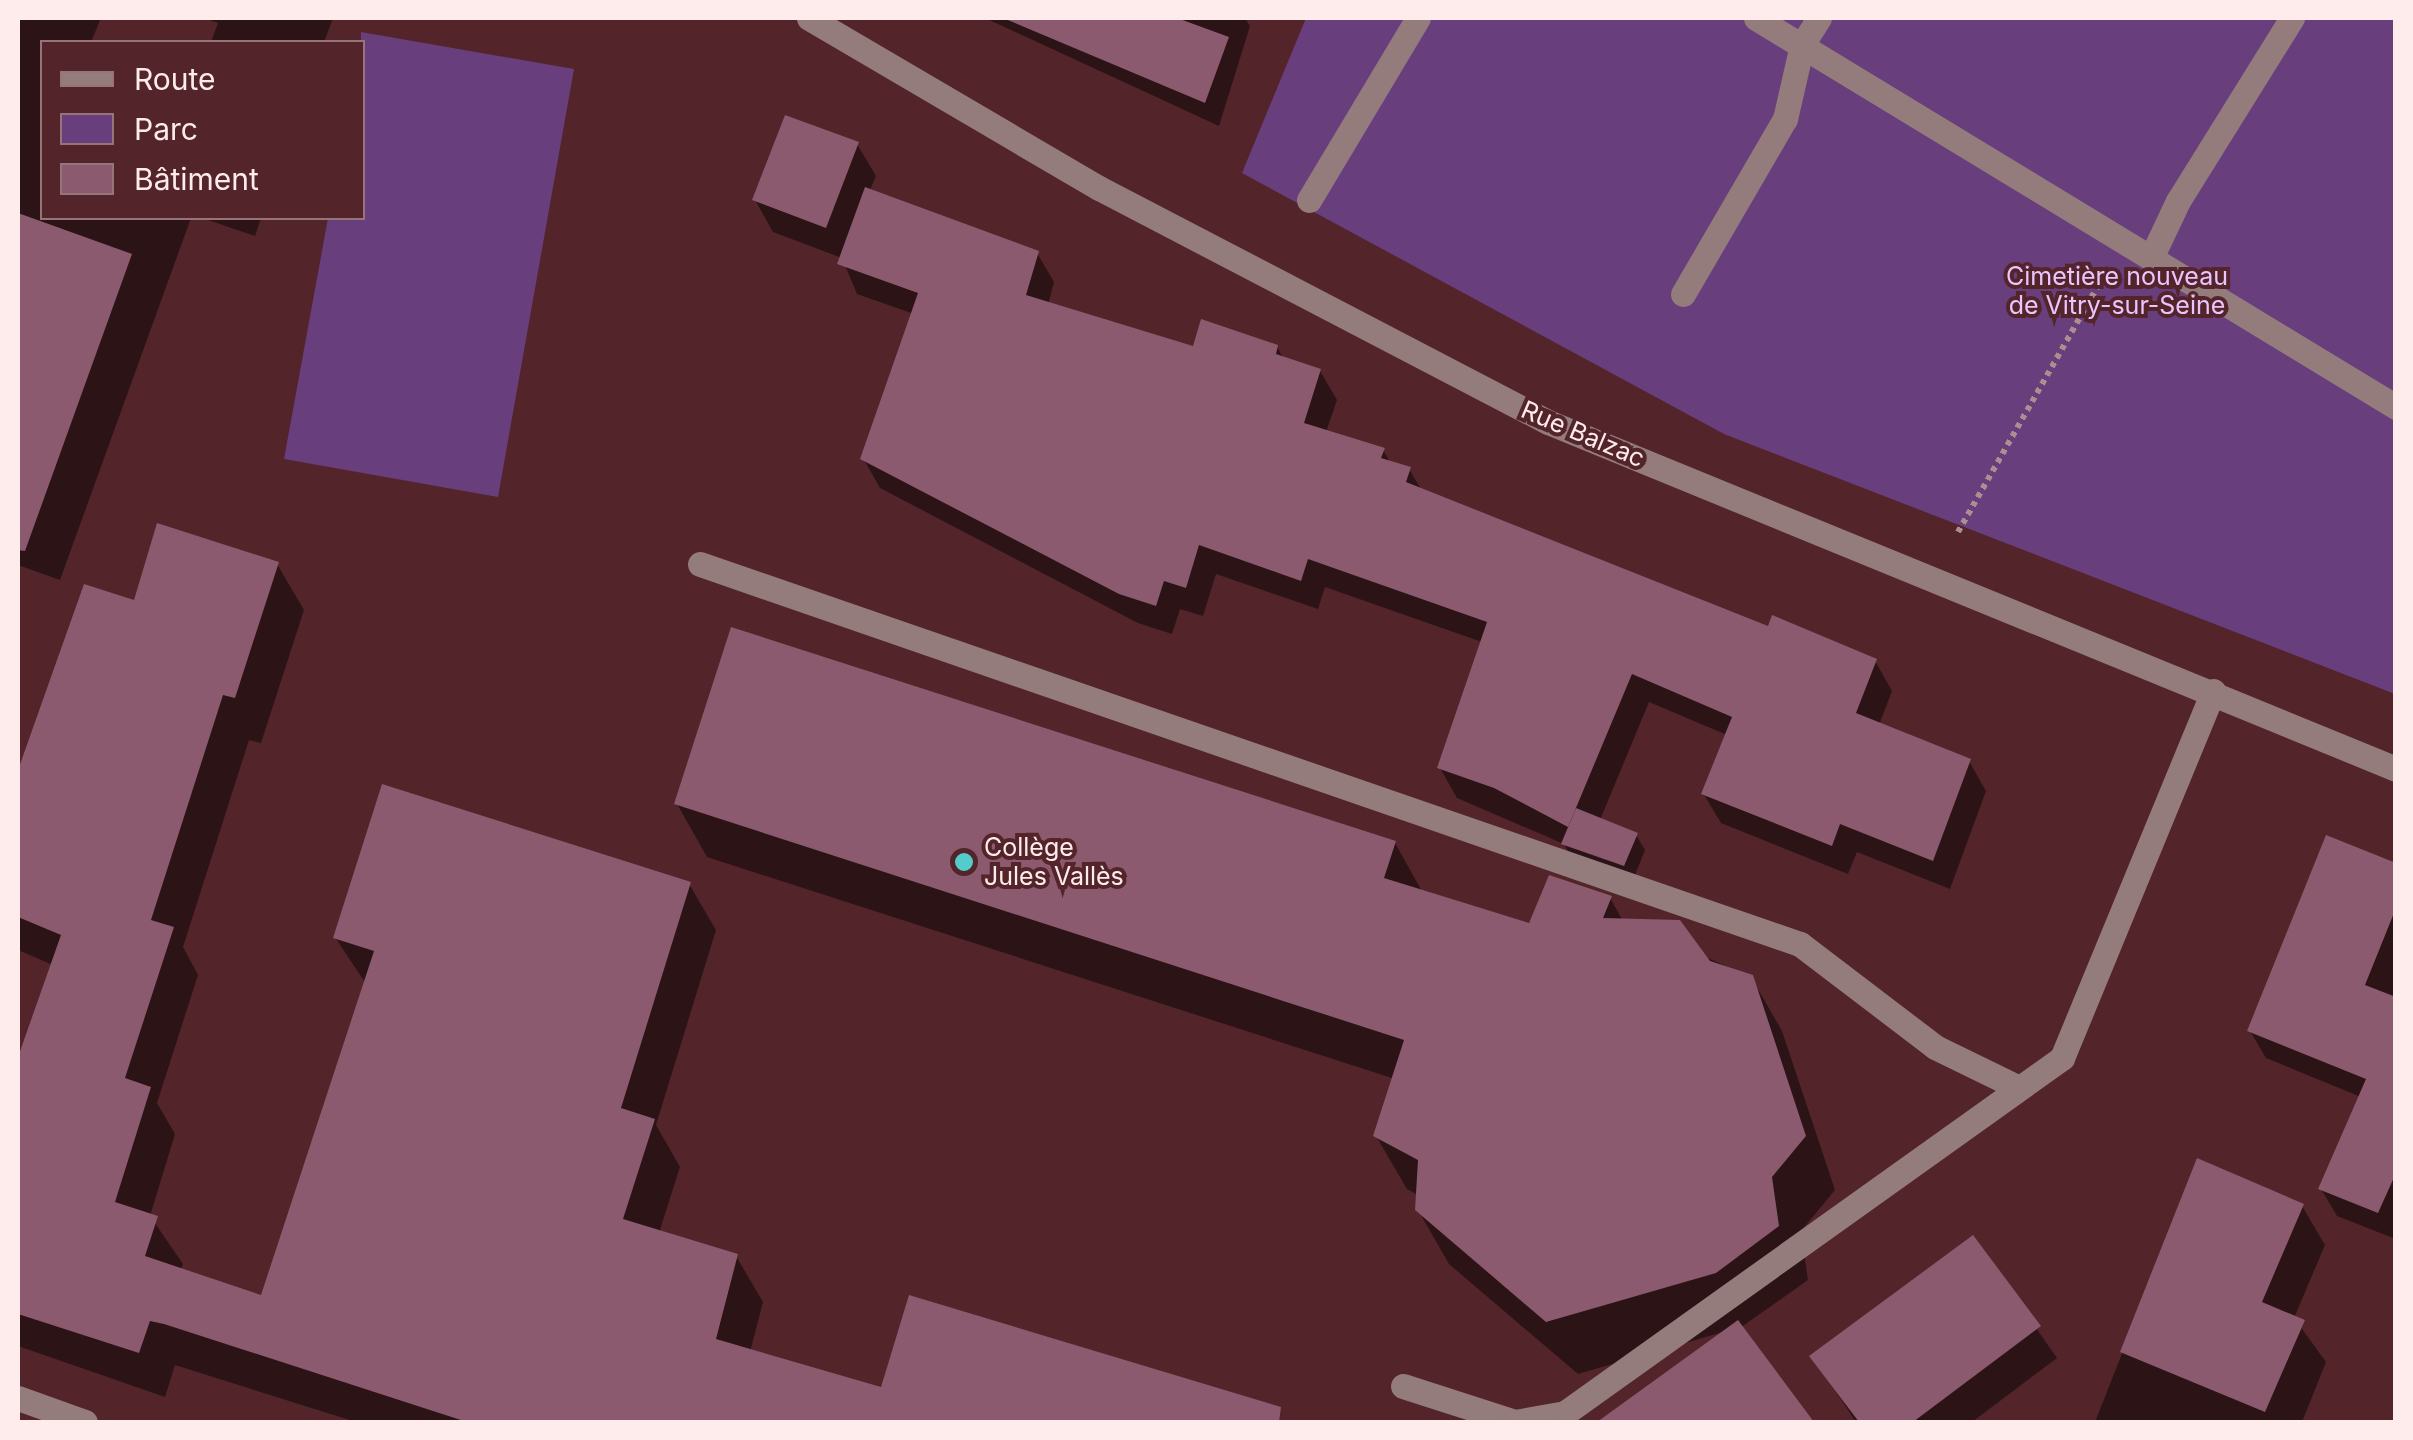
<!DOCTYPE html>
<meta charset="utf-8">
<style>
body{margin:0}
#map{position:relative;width:2413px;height:1440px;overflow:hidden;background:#53242a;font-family:Inter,sans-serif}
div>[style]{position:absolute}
.green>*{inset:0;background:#683e7c}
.shadow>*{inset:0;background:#0007}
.building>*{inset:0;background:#8c5a6e}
.path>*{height:6px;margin-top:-3px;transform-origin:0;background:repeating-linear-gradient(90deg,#ad8d90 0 5px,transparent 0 10px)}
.minor>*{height:25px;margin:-12.5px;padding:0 12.5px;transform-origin:12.5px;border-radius:12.5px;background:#947b7c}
.dots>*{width:28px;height:28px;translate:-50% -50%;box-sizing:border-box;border:5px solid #53242a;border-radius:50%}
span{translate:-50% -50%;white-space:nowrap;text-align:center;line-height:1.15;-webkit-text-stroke:8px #53242a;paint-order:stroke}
.park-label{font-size:25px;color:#e9c4fd}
.street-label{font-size:25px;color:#feebec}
.poi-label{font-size:25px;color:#feebec}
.left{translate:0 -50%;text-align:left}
.frame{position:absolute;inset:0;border:20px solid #feebec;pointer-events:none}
.legend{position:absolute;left:40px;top:40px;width:325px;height:180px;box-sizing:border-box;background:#53242a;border:2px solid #977478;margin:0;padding:12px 18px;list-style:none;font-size:30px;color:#feebec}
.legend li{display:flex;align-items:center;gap:20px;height:50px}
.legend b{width:50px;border:2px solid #977478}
</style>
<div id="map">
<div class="green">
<div style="clip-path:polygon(1306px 18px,2395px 18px,2395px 694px,1724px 434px,1242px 173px)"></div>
<div style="clip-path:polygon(361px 32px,574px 69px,498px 497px,284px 459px,328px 218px,362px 218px)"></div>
</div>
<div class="shadow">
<div style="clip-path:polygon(18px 18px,101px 18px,91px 42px,42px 42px,42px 218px,191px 218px,60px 580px,18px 565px)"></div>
<div style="clip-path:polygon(204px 18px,333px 18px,324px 42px,211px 42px,218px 23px)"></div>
<div style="clip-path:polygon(985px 18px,1245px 18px,1250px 26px,1219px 126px)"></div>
<div style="clip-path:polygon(857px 144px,876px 176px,869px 192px,1037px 253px,1054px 282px,1048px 305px,1195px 349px,1277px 347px,1284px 359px,1320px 371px,1337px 400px,1326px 432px,1383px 450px,1391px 464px,1409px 469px,1422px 491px,1770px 629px,1875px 661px,1892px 691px,1879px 725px,1969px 761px,1986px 791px,1950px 889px,1857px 852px,1848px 874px,1721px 823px,1703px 793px,1727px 735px,1649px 702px,1600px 820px,1636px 835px,1645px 850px,1633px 880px,1573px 860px,1564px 844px,1457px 798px,1440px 768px,1482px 642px,1325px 587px,1318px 609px,1216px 574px,1203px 616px,1180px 609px,1172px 634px,1138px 623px,880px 488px,863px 458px,914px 314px,857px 294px,842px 258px,773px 232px,755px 200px)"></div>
<div style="clip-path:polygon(202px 218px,261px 218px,255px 236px)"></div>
<div style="clip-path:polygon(277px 564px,304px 610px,261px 743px,249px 740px,183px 947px,198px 975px,157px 1103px,175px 1134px,150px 1216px,183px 1264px,180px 1271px,263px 1298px,366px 984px,335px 937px,689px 884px,716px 930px,656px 1125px,680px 1167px,659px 1233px,736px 1256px,763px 1302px,750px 1352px,883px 1390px,1256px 1405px,1265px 1422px,356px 1422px,175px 1365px,165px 1397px,18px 1346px,18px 1064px,53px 965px,18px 950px,18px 777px,86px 587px,135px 603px)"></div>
<div style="clip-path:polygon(677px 804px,1395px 843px,1423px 893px,1531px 926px,1610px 898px,1623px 921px,1751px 977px,1782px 1031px,1835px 1190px,1801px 1231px,1808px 1280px,1740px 1328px,1810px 1422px,1616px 1422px,1612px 1415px,1723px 1332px,1578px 1374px,1449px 1264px,1418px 1210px,1418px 1195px,1407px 1189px,1376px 1136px,1395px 1079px,707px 857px)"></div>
<div style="clip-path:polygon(2396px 866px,2396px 1234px,2393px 1238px,2337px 1216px,2321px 1189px,2361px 1097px,2266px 1058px,2250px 1031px)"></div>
<div style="clip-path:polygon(2198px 1161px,2302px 1206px,2325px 1245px,2294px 1318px,2326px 1362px,2302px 1422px,2095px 1422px)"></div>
<div style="clip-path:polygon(1973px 1238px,2057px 1358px,1972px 1422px,1856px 1422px,1813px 1357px)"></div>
</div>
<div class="building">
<div style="clip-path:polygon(1003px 18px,1177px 18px,1229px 37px,1205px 103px)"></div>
<div style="clip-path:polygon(785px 115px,859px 142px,826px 228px,752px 200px)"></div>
<div style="clip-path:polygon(865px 187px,1039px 251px,1026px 295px,1193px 346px,1201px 319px,1278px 345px,1276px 354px,1321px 369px,1304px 423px,1385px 448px,1381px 458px,1411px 467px,1406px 482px,1768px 626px,1772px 615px,1877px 659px,1856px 713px,1971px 759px,1933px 861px,1840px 824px,1832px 846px,1701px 794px,1732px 717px,1632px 674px,1568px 827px,1494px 788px,1437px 768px,1487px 622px,1308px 559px,1301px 581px,1199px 545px,1186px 588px,1164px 581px,1156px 606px,1119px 594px,860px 459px,918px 293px,837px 264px)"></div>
<div style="clip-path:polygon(18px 213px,132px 254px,25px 551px,18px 550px)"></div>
<div style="clip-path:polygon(157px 523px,279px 562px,235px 698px,223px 695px,151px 920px,174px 927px,125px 1078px,151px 1087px,115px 1202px,158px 1216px,145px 1256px,261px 1295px,374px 951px,333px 938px,382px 784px,691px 882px,621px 1108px,655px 1119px,623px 1219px,738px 1254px,716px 1339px,881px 1387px,909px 1295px,1281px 1407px,1279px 1422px,467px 1422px,164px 1324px,150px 1321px,139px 1353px,18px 1314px,18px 1057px,61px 935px,18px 917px,18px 770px,84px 584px,134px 600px)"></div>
<div style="clip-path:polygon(731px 627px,1396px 841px,1384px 878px,1529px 923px,1549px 875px,1612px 896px,1603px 918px,1680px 920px,1710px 961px,1753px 975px,1806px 1136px,1772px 1177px,1779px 1226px,1716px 1273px,1546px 1322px,1415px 1210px,1418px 1160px,1373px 1136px,1404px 1040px,674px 804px)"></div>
<div style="clip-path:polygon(1576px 808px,1638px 833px,1624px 866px,1561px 844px)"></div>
<div style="clip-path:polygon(2326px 835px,2396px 863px,2396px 908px,2365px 985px,2396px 997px,2396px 1173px,2378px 1213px,2318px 1189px,2366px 1079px,2247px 1031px)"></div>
<div style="clip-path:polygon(2197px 1158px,2304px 1204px,2262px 1302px,2305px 1320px,2265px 1412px,2120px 1352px)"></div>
<div style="clip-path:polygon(1973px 1235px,2041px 1326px,1913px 1422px,1859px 1422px,1809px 1356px)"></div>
<div style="clip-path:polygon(1738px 1320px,1814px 1422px,1597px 1422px)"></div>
</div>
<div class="path">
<div style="left:1958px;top:532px;width:283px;rotate:-60.4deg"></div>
</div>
<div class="minor">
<div style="left:809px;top:18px;width:336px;rotate:30.4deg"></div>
<div style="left:1099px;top:188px;width:506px;rotate:27.53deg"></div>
<div style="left:1548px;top:422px;width:916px;rotate:22.25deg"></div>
<div style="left:1756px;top:18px;width:749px;rotate:31.29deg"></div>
<div style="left:1309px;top:200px;width:212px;rotate:-59.1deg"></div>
<div style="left:2151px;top:258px;width:63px;rotate:-64.7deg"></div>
<div style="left:2178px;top:201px;width:216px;rotate:-58.1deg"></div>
<div style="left:1683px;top:294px;width:203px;rotate:-59.8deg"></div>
<div style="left:1785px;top:119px;width:76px;rotate:-77.1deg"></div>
<div style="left:1802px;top:45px;width:32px;rotate:-58deg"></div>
<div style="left:700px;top:564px;width:1164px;rotate:19.06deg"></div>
<div style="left:1800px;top:944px;width:170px;rotate:37.3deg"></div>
<div style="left:1935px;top:1047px;width:93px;rotate:26deg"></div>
<div style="left:1403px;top:1386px;width:118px;rotate:17.8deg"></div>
<div style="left:1515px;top:1422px;width:51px;rotate:-10.2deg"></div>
<div style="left:1565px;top:1413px;width:611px;rotate:-35.54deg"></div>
<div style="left:2062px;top:1058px;width:397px;rotate:-67.6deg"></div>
<div style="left:18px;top:1398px;width:71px;rotate:19.7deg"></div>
</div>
<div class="dots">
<div style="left:964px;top:862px;background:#53cdcb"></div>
</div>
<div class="park-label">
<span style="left:2117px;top:291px">Cimetière nouveau<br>de Vitry-sur-Seine</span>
</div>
<div class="street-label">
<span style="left:1583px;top:434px;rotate:23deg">Rue Balzac</span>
</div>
<div class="poi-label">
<span class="left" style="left:984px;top:862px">Collège<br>Jules Vallès</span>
</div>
<div class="frame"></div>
<ul class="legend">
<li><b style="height:12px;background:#947b7c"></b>Route</li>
<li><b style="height:28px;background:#683e7c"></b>Parc</li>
<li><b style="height:28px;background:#8c5a6e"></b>Bâtiment</li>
</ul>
</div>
